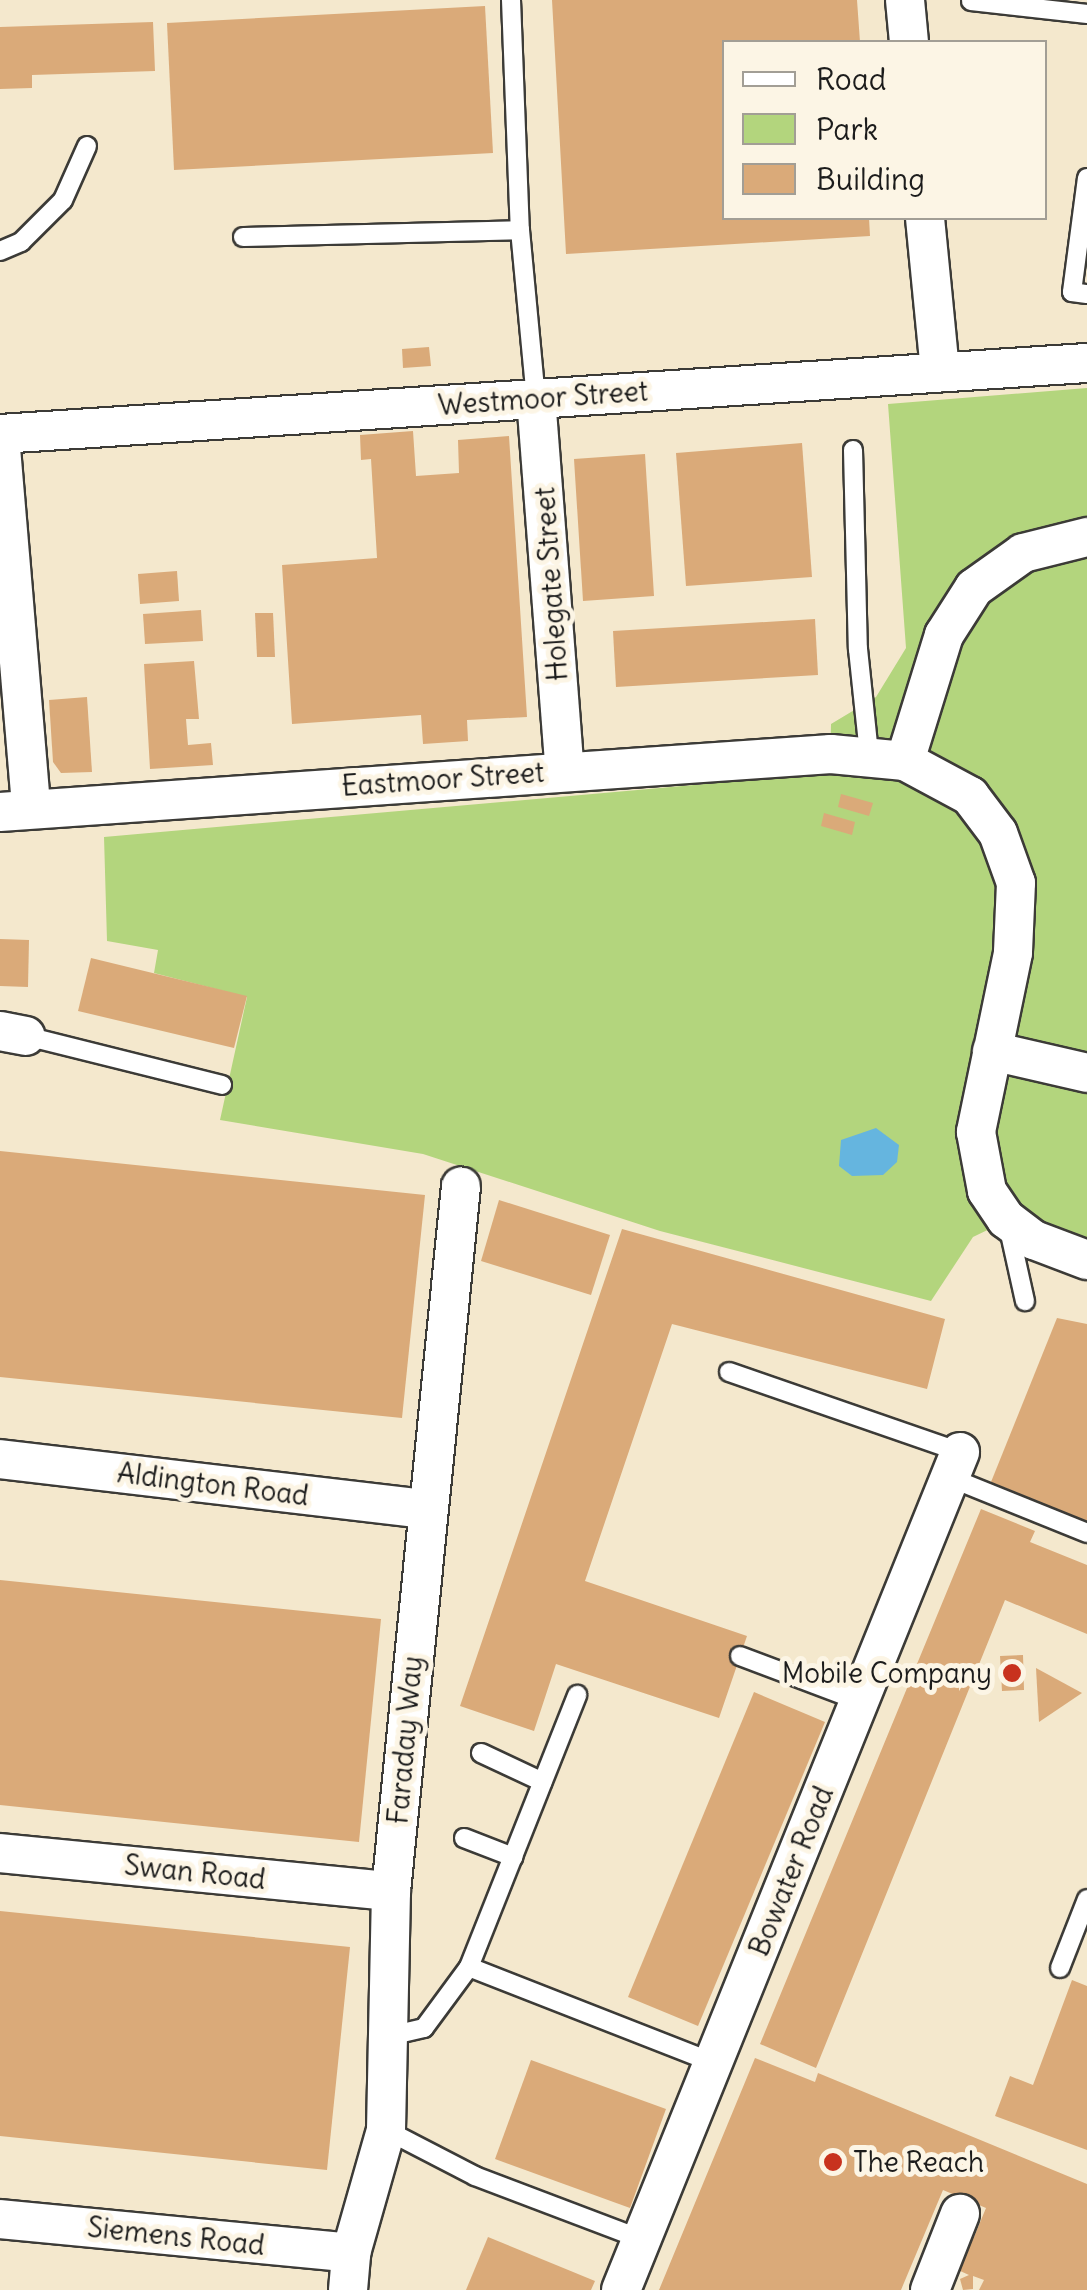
<!DOCTYPE html>
<style>
body{margin:0}
#map{position:relative;width:1087px;height:2290px;overflow:hidden;background:#f4e8cd;font-family:Delius,sans-serif}
div>[style]{position:absolute}
.green>*{inset:0;background:#b3d57d}
.water>*{inset:0;background:#65b5df}
.building>*{inset:0;background:#daaa79}
.roads{filter:drop-shadow(2px 0 #3c3b37) drop-shadow(-2px 0 #3c3b37) drop-shadow(0 2px #3c3b37) drop-shadow(0 -2px #3c3b37)}
.lane>*{height:18px;margin:-9px;padding:0 9px;transform-origin:9px;border-radius:9px;background:#fff}
.street>*{height:38px;margin:-19px;padding:0 19px;transform-origin:19px;border-radius:19px;background:#fff}
.dots>*{width:28px;height:28px;translate:-50% -50%;box-sizing:border-box;border:5px solid #fcf5e5;border-radius:50%}
span{translate:-50% -50%;white-space:nowrap;text-align:center;line-height:1.15;-webkit-text-stroke:10px #fcf5e5;paint-order:stroke}
.street-label{font-size:28px;color:#1c1c1c}
.poi-label{font-size:28px;color:#1c1c1c}
.right{translate:-100% -50%;text-align:right}
.left{translate:0 -50%;text-align:left}
.legend{position:absolute;left:722px;top:40px;width:325px;height:180px;box-sizing:border-box;background:#fcf5e5;border:2px solid #a29e95;margin:0;padding:12px 18px;list-style:none;font-size:30px;color:#1c1c1c}
.legend li{display:flex;align-items:center;gap:20px;height:50px}
.legend b{width:50px;border:2px solid #a29e95}
</style>
<div id="map">
<div class="green">
<div style="clip-path:polygon(1087px 388px,1087px 1242px,1066px 1238px,1027px 1211px,973px 1237px,931px 1301px,660px 1231px,423px 1154px,220px 1120px,247px 997px,154px 973px,158px 950px,107px 941px,104px 837px,830px 773px,831px 724px,876px 697px,906px 648px,888px 404px)"></div>
</div>
<div class="water">
<div style="clip-path:polygon(876px 1128px,899px 1145px,897px 1162px,883px 1175px,852px 1176px,839px 1166px,841px 1140px)"></div>
</div>
<div class="building">
<div style="clip-path:polygon(552px 0,857px 0,860px 42px,724px 42px,724px 218px,869px 218px,870px 236px,566px 254px)"></div>
<div style="clip-path:polygon(485px 6px,493px 153px,174px 170px,167px 23px)"></div>
<div style="clip-path:polygon(153px 22px,155px 71px,32px 75px,32px 88px,0 89px,0 27px)"></div>
<div style="clip-path:polygon(429px 347px,431px 366px,403px 368px,402px 349px)"></div>
<div style="clip-path:polygon(413px 431px,416px 476px,459px 473px,458px 440px,509px 436px,527px 717px,467px 720px,468px 741px,423px 744px,421px 715px,292px 724px,282px 565px,377px 558px,371px 459px,361px 460px,360px 435px)"></div>
<div style="clip-path:polygon(802px 443px,812px 577px,686px 586px,676px 453px)"></div>
<div style="clip-path:polygon(645px 454px,654px 596px,583px 601px,574px 459px)"></div>
<div style="clip-path:polygon(177px 571px,179px 601px,140px 604px,138px 574px)"></div>
<div style="clip-path:polygon(201px 610px,203px 641px,145px 644px,143px 614px)"></div>
<div style="clip-path:polygon(255px 613px,273px 613px,275px 657px,257px 657px)"></div>
<div style="clip-path:polygon(815px 619px,818px 675px,616px 687px,613px 631px)"></div>
<div style="clip-path:polygon(194px 661px,199px 719px,186px 719px,188px 745px,211px 743px,213px 765px,150px 769px,144px 664px)"></div>
<div style="clip-path:polygon(87px 697px,92px 772px,61px 773px,53px 762px,49px 700px)"></div>
<div style="clip-path:polygon(841px 794px,873px 803px,869px 816px,838px 807px)"></div>
<div style="clip-path:polygon(824px 813px,855px 822px,852px 835px,821px 826px)"></div>
<div style="clip-path:polygon(0 939px,29px 940px,28px 987px,0 986px)"></div>
<div style="clip-path:polygon(91px 958px,247px 996px,234px 1048px,78px 1011px)"></div>
<div style="clip-path:polygon(0 1151px,425px 1195px,402px 1418px,0 1377px)"></div>
<div style="clip-path:polygon(499px 1200px,610px 1235px,591px 1295px,481px 1261px)"></div>
<div style="clip-path:polygon(622px 1229px,945px 1319px,927px 1389px,672px 1324px,585px 1581px,747px 1636px,719px 1718px,556px 1664px,534px 1731px,460px 1706px)"></div>
<div style="clip-path:polygon(1057px 1318px,1087px 1324px,1087px 1521px,991px 1482px)"></div>
<div style="clip-path:polygon(981px 1509px,1035px 1531px,1030px 1542px,1087px 1565px,1087px 1634px,1005px 1600px,816px 2068px,760px 2044px)"></div>
<div style="clip-path:polygon(0 1580px,381px 1619px,359px 1842px,0 1805px)"></div>
<div style="clip-path:polygon(1023px 1655px,1024px 1690px,1002px 1691px,1000px 1656px)"></div>
<div style="clip-path:polygon(1036px 1668px,1082px 1693px,1039px 1722px)"></div>
<div style="clip-path:polygon(754px 1692px,825px 1722px,698px 2026px,628px 1997px)"></div>
<div style="clip-path:polygon(0 1911px,350px 1947px,327px 2170px,0 2136px)"></div>
<div style="clip-path:polygon(1072px 1980px,1087px 1986px,1087px 2150px,995px 2116px,1010px 2076px,1033px 2085px)"></div>
<div style="clip-path:polygon(755px 2058px,815px 2082px,818px 2073px,1087px 2184px,1087px 2290px,979px 2290px,984px 2280px,973px 2276px,973px 2289px,963px 2290px,960px 2279px,969px 2275px,947px 2265px,960px 2232px,974px 2237px,986px 2208px,943px 2190px,901px 2290px,659px 2290px)"></div>
<div style="clip-path:polygon(531px 2060px,666px 2109px,630px 2208px,495px 2159px)"></div>
<div style="clip-path:polygon(488px 2237px,595px 2281px,591px 2290px,466px 2290px)"></div>
</div>
<div class="roads">
<div class="lane">
<div style="left:511px;top:0;width:230px;rotate:87.8deg"></div>
<div style="left:520px;top:230px;width:169px;rotate:84.6deg"></div>
<div style="left:971px;top:1px;width:117px;rotate:6.4deg"></div>
<div style="left:1087px;top:178px;width:115px;rotate:97.5deg"></div>
<div style="left:1072px;top:292px;width:15px;rotate:8deg"></div>
<div style="left:243px;top:237px;width:277px;rotate:-1.4deg"></div>
<div style="left:0;top:251px;width:23px;rotate:-23deg"></div>
<div style="left:21px;top:242px;width:59px;rotate:-45deg"></div>
<div style="left:63px;top:200px;width:59px;rotate:-66deg"></div>
<div style="left:853px;top:450px;width:199px;rotate:88.6deg"></div>
<div style="left:858px;top:649px;width:105px;rotate:84deg"></div>
<div style="left:26px;top:1036px;width:202px;rotate:14deg"></div>
<div style="left:1009px;top:1229px;width:74px;rotate:77.5deg"></div>
<div style="left:729px;top:1372px;width:244px;rotate:19.1deg"></div>
<div style="left:951px;top:1478px;width:147px;rotate:22deg"></div>
<div style="left:740px;top:1656px;width:128px;rotate:20.6deg"></div>
<div style="left:481px;top:1753px;width:68px;rotate:25.1deg"></div>
<div style="left:464px;top:1838px;width:53px;rotate:21.2deg"></div>
<div style="left:469px;top:1967px;width:261px;rotate:21.4deg"></div>
<div style="left:1060px;top:1968px;width:74px;rotate:-68.6deg"></div>
<div style="left:385px;top:2037px;width:40px;rotate:-13deg"></div>
<div style="left:424px;top:2028px;width:76px;rotate:-53.6deg"></div>
<div style="left:469px;top:1967px;width:293px;rotate:-68.3deg"></div>
<div style="left:386px;top:2130px;width:100px;rotate:27.3deg"></div>
<div style="left:475px;top:2176px;width:178px;rotate:20.8deg"></div>
</div>
<div class="street">
<div style="left:905px;top:0;width:42px;rotate:84.6deg"></div>
<div style="left:925px;top:218px;width:155px;rotate:84.4deg"></div>
<div style="left:536px;top:398px;width:374px;rotate:85.6deg"></div>
<div style="left:0;top:434px;width:1089px;rotate:-3.74deg"></div>
<div style="left:0;top:436px;width:373px;rotate:85.2deg"></div>
<div style="left:905px;top:761px;width:132px;rotate:-72.8deg"></div>
<div style="left:944px;top:635px;width:56px;rotate:-57.4deg"></div>
<div style="left:974px;top:588px;width:60px;rotate:-35.5deg"></div>
<div style="left:1023px;top:553px;width:66px;rotate:-14deg"></div>
<div style="left:0;top:812px;width:833px;rotate:-3.99deg"></div>
<div style="left:831px;top:754px;width:74px;rotate:5.4deg"></div>
<div style="left:905px;top:761px;width:74px;rotate:28.3deg"></div>
<div style="left:970px;top:796px;width:46px;rotate:52.9deg"></div>
<div style="left:998px;top:833px;width:53px;rotate:70.2deg"></div>
<div style="left:1016px;top:883px;width:70px;rotate:92.5deg"></div>
<div style="left:1013px;top:953px;width:183px;rotate:101.7deg"></div>
<div style="left:976px;top:1132px;width:60px;rotate:79.4deg"></div>
<div style="left:987px;top:1191px;width:34px;rotate:56deg"></div>
<div style="left:1006px;top:1219px;width:35px;rotate:37deg"></div>
<div style="left:1034px;top:1240px;width:57px;rotate:20.7deg"></div>
<div style="left:0;top:1031px;width:26px;rotate:11deg"></div>
<div style="left:992px;top:1051px;width:98px;rotate:13deg"></div>
<div style="left:0;top:1459px;width:429px;rotate:6.7deg"></div>
<div style="left:0;top:1853px;width:393px;rotate:5.6deg"></div>
<div style="left:0;top:2219px;width:353px;rotate:5.5deg"></div>
<div style="left:348px;top:2290px;width:37px;rotate:-85deg"></div>
<div style="left:351px;top:2253px;width:128px;rotate:-74.1deg"></div>
<div style="left:386px;top:2130px;width:239px;rotate:-88.8deg"></div>
<div style="left:391px;top:1891px;width:708px;rotate:-84.33deg"></div>
<div style="left:621px;top:2290px;width:904px;rotate:-67.97deg"></div>
<div style="left:930px;top:2290px;width:82px;rotate:-68.5deg"></div>
</div>
</div>
<div class="dots">
<div style="left:1012px;top:1673px;background:#c8321e"></div>
<div style="left:833px;top:2162px;background:#c8321e"></div>
</div>
<div class="street-label">
<span style="left:543px;top:398px;rotate:-4deg">Westmoor Street</span>
<span style="left:551px;top:584px;rotate:-94deg">Holegate Street</span>
<span style="left:443px;top:779px;rotate:-4deg">Eastmoor Street</span>
<span style="left:213px;top:1484px;rotate:7deg">Aldington Road</span>
<span style="left:405px;top:1740px;rotate:-85deg">Faraday Way</span>
<span style="left:791px;top:1871px;rotate:-68deg">Bowater Road</span>
<span style="left:195px;top:1872px;rotate:6deg">Swan Road</span>
<span style="left:176px;top:2236px;rotate:6deg">Siemens Road</span>
</div>
<div class="poi-label">
<span class="right" style="left:992px;top:1673px">Mobile Company</span>
<span class="left" style="left:853px;top:2162px">The Reach</span>
</div>
<ul class="legend">
<li><b style="height:12px;background:#fff"></b>Road</li>
<li><b style="height:28px;background:#b3d57d"></b>Park</li>
<li><b style="height:28px;background:#daaa79"></b>Building</li>
</ul>
</div>
